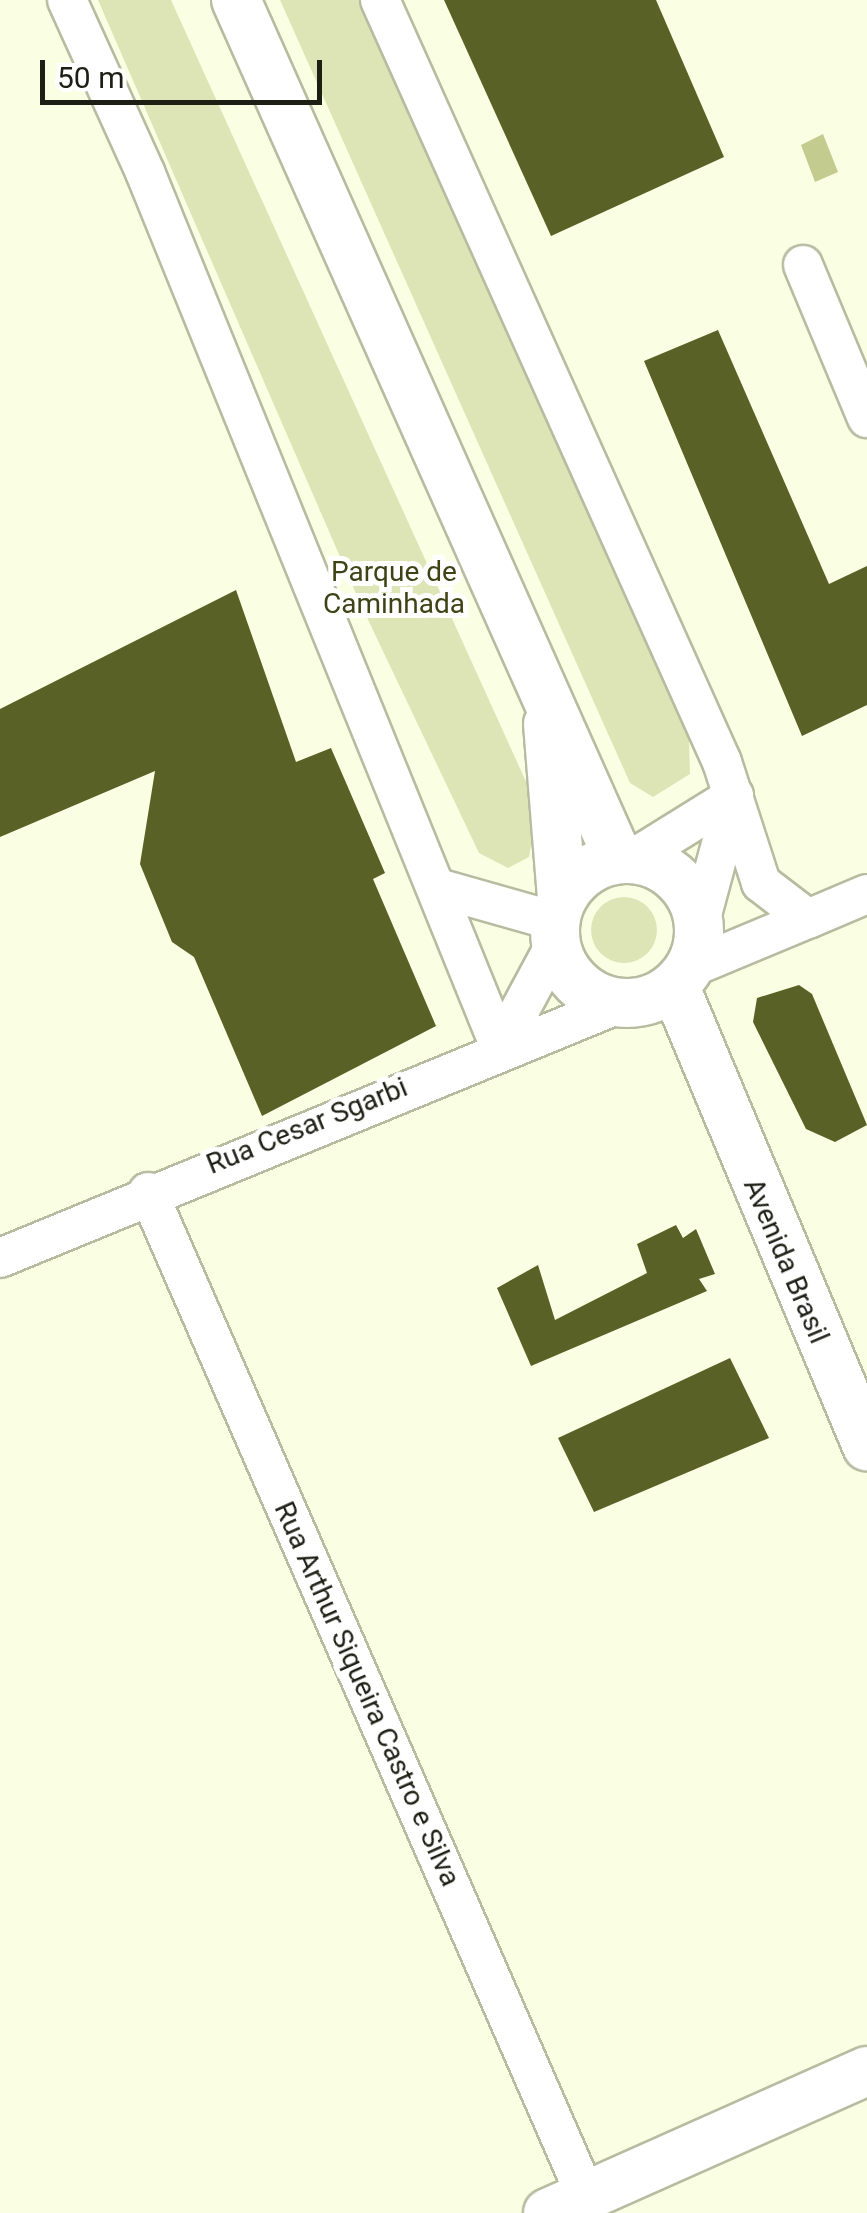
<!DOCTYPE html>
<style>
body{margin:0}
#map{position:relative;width:867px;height:2213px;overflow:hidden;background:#faffe3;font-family:Roboto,sans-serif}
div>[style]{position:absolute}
.green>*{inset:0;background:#dde5b6}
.round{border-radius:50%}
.water>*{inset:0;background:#c3cc8e}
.building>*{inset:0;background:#5a6126}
.roads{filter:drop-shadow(2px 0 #b7bca1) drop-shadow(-2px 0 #b7bca1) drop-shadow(0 2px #b7bca1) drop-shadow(0 -2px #b7bca1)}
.minor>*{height:38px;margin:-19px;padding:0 19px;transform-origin:19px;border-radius:19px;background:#fff}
.major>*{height:48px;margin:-24px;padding:0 24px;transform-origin:24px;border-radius:24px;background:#fff}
.major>.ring{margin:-24px;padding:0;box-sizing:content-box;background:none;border:48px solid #fff;border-radius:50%}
span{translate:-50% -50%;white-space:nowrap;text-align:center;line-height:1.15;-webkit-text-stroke:10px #fff;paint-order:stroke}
.park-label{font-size:28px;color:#3e4315}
.street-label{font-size:28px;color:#1d1e14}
.scale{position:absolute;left:40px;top:60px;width:282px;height:45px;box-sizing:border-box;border:5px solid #1d1e14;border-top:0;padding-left:12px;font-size:30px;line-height:35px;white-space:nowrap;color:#1d1e14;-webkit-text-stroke:8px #fff;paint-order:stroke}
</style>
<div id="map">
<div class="green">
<div style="clip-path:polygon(98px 0,171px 0,538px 808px,529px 857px,508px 868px,479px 853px,361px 605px)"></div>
<div style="clip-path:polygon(280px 0,365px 0,689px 740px,690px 774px,653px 797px,630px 783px)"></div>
<div class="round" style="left:591px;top:897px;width:66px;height:66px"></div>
</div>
<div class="water">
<div style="clip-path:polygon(823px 134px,838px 172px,815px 182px,801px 145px)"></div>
</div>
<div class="building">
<div style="clip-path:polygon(444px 0,656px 0,724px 157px,551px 236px)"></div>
<div style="clip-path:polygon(718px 330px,829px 584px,867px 566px,867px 705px,802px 736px,644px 361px)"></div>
<div style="clip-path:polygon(236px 590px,296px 762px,331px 748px,385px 873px,373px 879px,436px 1026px,262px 1116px,194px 957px,172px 942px,140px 864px,155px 771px,0 837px,0 709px)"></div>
<div style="clip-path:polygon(799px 985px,812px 994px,867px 1125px,835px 1142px,806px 1129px,753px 1022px,757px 998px)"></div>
<div style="clip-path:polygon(676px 1225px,683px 1238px,696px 1229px,715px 1274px,699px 1279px,707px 1291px,531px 1366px,497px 1288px,538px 1265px,555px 1320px,647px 1273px,637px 1244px)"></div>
<div style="clip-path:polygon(730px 1358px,769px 1438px,594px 1512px,558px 1438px)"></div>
</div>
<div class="roads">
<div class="minor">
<div style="left:67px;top:0;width:189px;rotate:65.6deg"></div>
<div style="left:145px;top:172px;width:944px;rotate:67.92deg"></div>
<div style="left:380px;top:0;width:835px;rotate:65.83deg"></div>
<div style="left:722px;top:762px;width:127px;rotate:72.1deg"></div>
<div style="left:761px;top:883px;width:59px;rotate:37.5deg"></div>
<div style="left:808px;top:919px;width:64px;rotate:-23deg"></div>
<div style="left:803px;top:265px;width:166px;rotate:67.3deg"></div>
<div style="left:631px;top:860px;width:121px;rotate:-31.9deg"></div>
<div style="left:438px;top:888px;width:122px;rotate:15.8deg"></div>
<div style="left:700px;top:922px;width:131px;rotate:-74.9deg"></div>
<div style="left:690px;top:968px;width:128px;rotate:-22.6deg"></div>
<div style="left:500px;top:1047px;width:116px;rotate:-61.7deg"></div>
<div style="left:148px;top:1192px;width:1095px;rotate:66.43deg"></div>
<div style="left:0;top:1258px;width:669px;rotate:-22.31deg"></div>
</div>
<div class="major">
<div style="left:236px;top:0;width:939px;rotate:66deg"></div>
<div style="left:548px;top:724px;width:174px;rotate:85.4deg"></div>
<div class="ring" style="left:555px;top:859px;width:96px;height:96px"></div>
<div style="left:675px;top:987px;width:498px;rotate:67.3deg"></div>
<div style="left:548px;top:2213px;width:349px;rotate:-24deg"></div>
</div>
</div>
<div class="park-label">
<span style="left:394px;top:588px">Parque de<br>Caminhada</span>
</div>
<div class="street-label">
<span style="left:307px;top:1126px;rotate:-22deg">Rua Cesar Sgarbi</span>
<span style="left:786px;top:1261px;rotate:67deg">Avenida Brasil</span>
<span style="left:367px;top:1694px;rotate:66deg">Rua Arthur Siqueira Castro e Silva</span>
</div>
<div class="scale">50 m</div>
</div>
